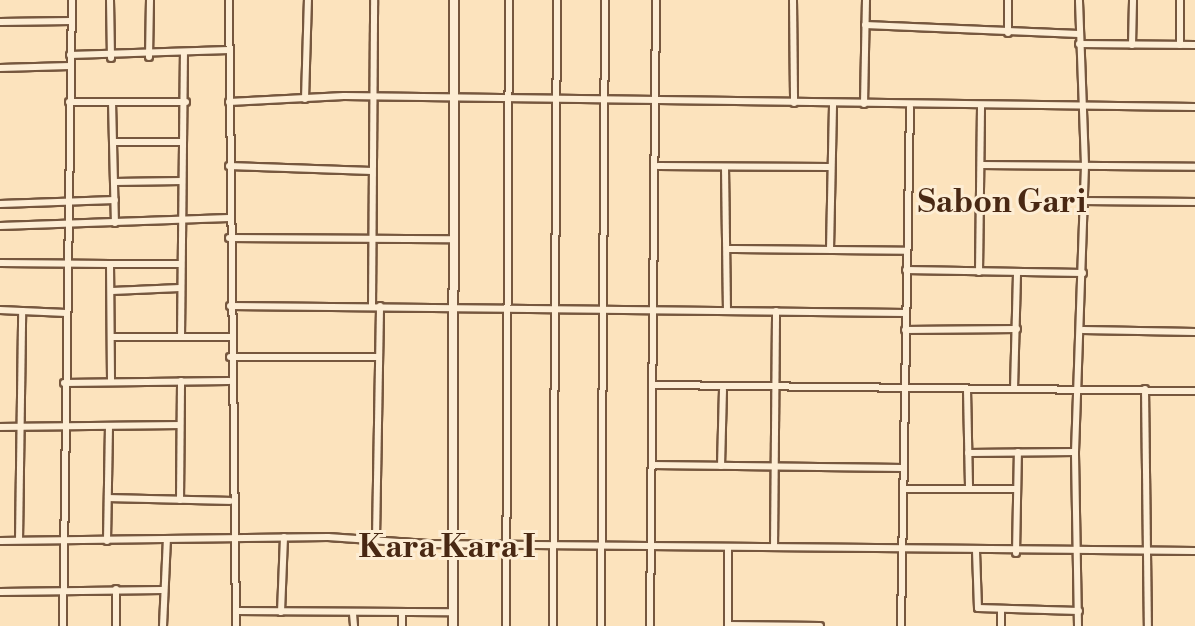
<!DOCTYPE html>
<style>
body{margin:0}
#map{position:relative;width:1195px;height:626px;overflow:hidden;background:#fce3bd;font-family:"Libre Bodoni",serif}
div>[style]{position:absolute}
.roads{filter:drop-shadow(2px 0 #76573e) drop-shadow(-2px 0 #76573e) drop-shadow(0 2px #76573e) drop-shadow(0 -2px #76573e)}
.minor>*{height:6px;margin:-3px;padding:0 3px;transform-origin:3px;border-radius:3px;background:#fdedd4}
.tertiary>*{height:8px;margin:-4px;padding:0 4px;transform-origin:4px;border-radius:4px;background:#fdedd4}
span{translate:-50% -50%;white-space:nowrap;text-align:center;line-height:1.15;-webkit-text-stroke:6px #fdedd4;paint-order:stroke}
.district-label{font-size:32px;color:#492813;font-weight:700}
</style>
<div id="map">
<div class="roads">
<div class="minor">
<div style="left:110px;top:0;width:58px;rotate:89deg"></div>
<div style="left:229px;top:0;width:626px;rotate:89.36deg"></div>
<div style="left:793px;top:0;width:103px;rotate:89.4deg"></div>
<div style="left:1008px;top:0;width:33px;rotate:90deg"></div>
<div style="left:0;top:22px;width:71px;rotate:-0.8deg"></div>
<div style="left:865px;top:25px;width:214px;rotate:2.4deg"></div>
<div style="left:1079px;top:44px;width:116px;rotate:0.5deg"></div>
<div style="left:1132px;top:45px;width:45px;rotate:-88.7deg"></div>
<div style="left:1180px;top:45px;width:45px;rotate:-90deg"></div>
<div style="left:70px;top:55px;width:159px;rotate:-1.8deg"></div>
<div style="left:149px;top:57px;width:57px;rotate:-89deg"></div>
<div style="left:0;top:68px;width:70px;rotate:-1.6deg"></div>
<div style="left:305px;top:99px;width:99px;rotate:-88.3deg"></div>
<div style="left:69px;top:102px;width:117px"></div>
<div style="left:112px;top:102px;width:121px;rotate:88.6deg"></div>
<div style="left:229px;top:102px;width:115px;rotate:-3deg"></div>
<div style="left:344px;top:96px;width:851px;rotate:0.74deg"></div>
<div style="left:864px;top:104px;width:104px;rotate:-88.9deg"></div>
<div style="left:113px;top:142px;width:69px"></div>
<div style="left:981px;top:165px;width:214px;rotate:0.5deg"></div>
<div style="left:229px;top:166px;width:143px;rotate:2deg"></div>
<div style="left:658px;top:166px;width:172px;rotate:0.3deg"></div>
<div style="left:725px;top:168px;width:143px;rotate:89.2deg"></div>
<div style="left:114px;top:182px;width:68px;rotate:-0.8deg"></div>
<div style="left:1085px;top:201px;width:110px;rotate:0.5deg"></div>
<div style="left:0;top:204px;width:115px;rotate:-2deg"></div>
<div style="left:0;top:226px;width:229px;rotate:-2deg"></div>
<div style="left:229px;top:238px;width:223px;rotate:0.3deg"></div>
<div style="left:728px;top:249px;width:178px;rotate:0.6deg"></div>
<div style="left:830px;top:249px;width:145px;rotate:-88.8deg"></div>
<div style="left:0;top:263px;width:110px;rotate:0.5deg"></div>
<div style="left:110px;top:264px;width:117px;rotate:89.5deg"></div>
<div style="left:110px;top:264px;width:70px"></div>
<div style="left:906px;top:270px;width:177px;rotate:1deg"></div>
<div style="left:979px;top:272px;width:165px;rotate:-89.3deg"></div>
<div style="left:112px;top:291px;width:68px;rotate:-2.5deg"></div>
<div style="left:230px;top:306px;width:676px;rotate:0.59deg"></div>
<div style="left:372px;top:306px;width:306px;rotate:-89.6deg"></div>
<div style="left:0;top:310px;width:66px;rotate:2.6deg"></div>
<div style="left:905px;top:330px;width:112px;rotate:-0.5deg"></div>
<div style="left:1083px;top:330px;width:112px;rotate:1deg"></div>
<div style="left:181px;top:336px;width:282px;rotate:-89.4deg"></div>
<div style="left:113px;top:337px;width:117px"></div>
<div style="left:230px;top:357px;width:149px"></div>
<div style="left:64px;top:383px;width:165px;rotate:-0.7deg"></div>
<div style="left:654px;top:385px;width:541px;rotate:0.64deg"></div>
<div style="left:1014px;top:389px;width:117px;rotate:-88.5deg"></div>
<div style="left:1145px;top:389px;width:237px;rotate:89.3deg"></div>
<div style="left:967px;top:390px;width:99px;rotate:88.8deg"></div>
<div style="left:0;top:427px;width:179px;rotate:-0.6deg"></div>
<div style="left:968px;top:453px;width:107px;rotate:-0.5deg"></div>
<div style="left:652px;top:465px;width:251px;rotate:0.7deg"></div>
<div style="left:721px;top:466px;width:76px;rotate:-88.5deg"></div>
<div style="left:903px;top:489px;width:112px"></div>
<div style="left:110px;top:498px;width:120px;rotate:1.4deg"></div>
<div style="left:180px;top:500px;width:119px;rotate:-89.5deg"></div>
<div style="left:376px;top:538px;width:232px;rotate:-89deg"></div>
<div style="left:19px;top:540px;width:229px;rotate:-89.2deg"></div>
<div style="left:0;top:541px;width:328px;rotate:-0.7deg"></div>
<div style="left:328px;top:537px;width:100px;rotate:4deg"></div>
<div style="left:428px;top:544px;width:767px;rotate:0.52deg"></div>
<div style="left:107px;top:541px;width:115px;rotate:-89deg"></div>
<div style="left:774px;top:547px;width:236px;rotate:-89.5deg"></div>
<div style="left:976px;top:551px;width:57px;rotate:88deg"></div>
<div style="left:978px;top:608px;width:101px;rotate:1.7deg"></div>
<div style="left:1016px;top:553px;width:101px;rotate:-88.9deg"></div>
<div style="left:0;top:592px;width:163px;rotate:-0.7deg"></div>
<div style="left:236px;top:611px;width:217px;rotate:0.3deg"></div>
<div style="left:281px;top:612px;width:75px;rotate:-87.7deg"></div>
<div style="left:402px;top:612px;width:14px;rotate:90deg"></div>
<div style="left:353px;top:614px;width:12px;rotate:85deg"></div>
<div style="left:728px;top:625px;width:92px;rotate:0.6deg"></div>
<div style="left:63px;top:626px;width:626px;rotate:-89.18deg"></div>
<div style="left:116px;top:626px;width:37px;rotate:-90deg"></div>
<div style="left:163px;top:626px;width:87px;rotate:-87.4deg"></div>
<div style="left:506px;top:626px;width:626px;rotate:-89.73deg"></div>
<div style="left:553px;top:626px;width:626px;rotate:-89.63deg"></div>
<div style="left:601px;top:626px;width:626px;rotate:-89.63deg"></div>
<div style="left:650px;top:626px;width:626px;rotate:-89.45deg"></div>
<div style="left:728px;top:626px;width:78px;rotate:-90deg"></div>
<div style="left:901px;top:626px;width:519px;rotate:-89.01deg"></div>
<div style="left:1001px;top:626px;width:15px;rotate:-90deg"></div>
<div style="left:1078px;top:626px;width:174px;rotate:-91deg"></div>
<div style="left:1075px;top:452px;width:287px;rotate:-88deg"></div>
<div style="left:1085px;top:165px;width:165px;rotate:-92.1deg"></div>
</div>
<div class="tertiary">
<div style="left:453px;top:626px;width:626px;rotate:-89.91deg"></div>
</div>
</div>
<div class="district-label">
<span style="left:1002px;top:202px">Sabon Gari</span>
<span style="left:447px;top:547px">Kara Kara I</span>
</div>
</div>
